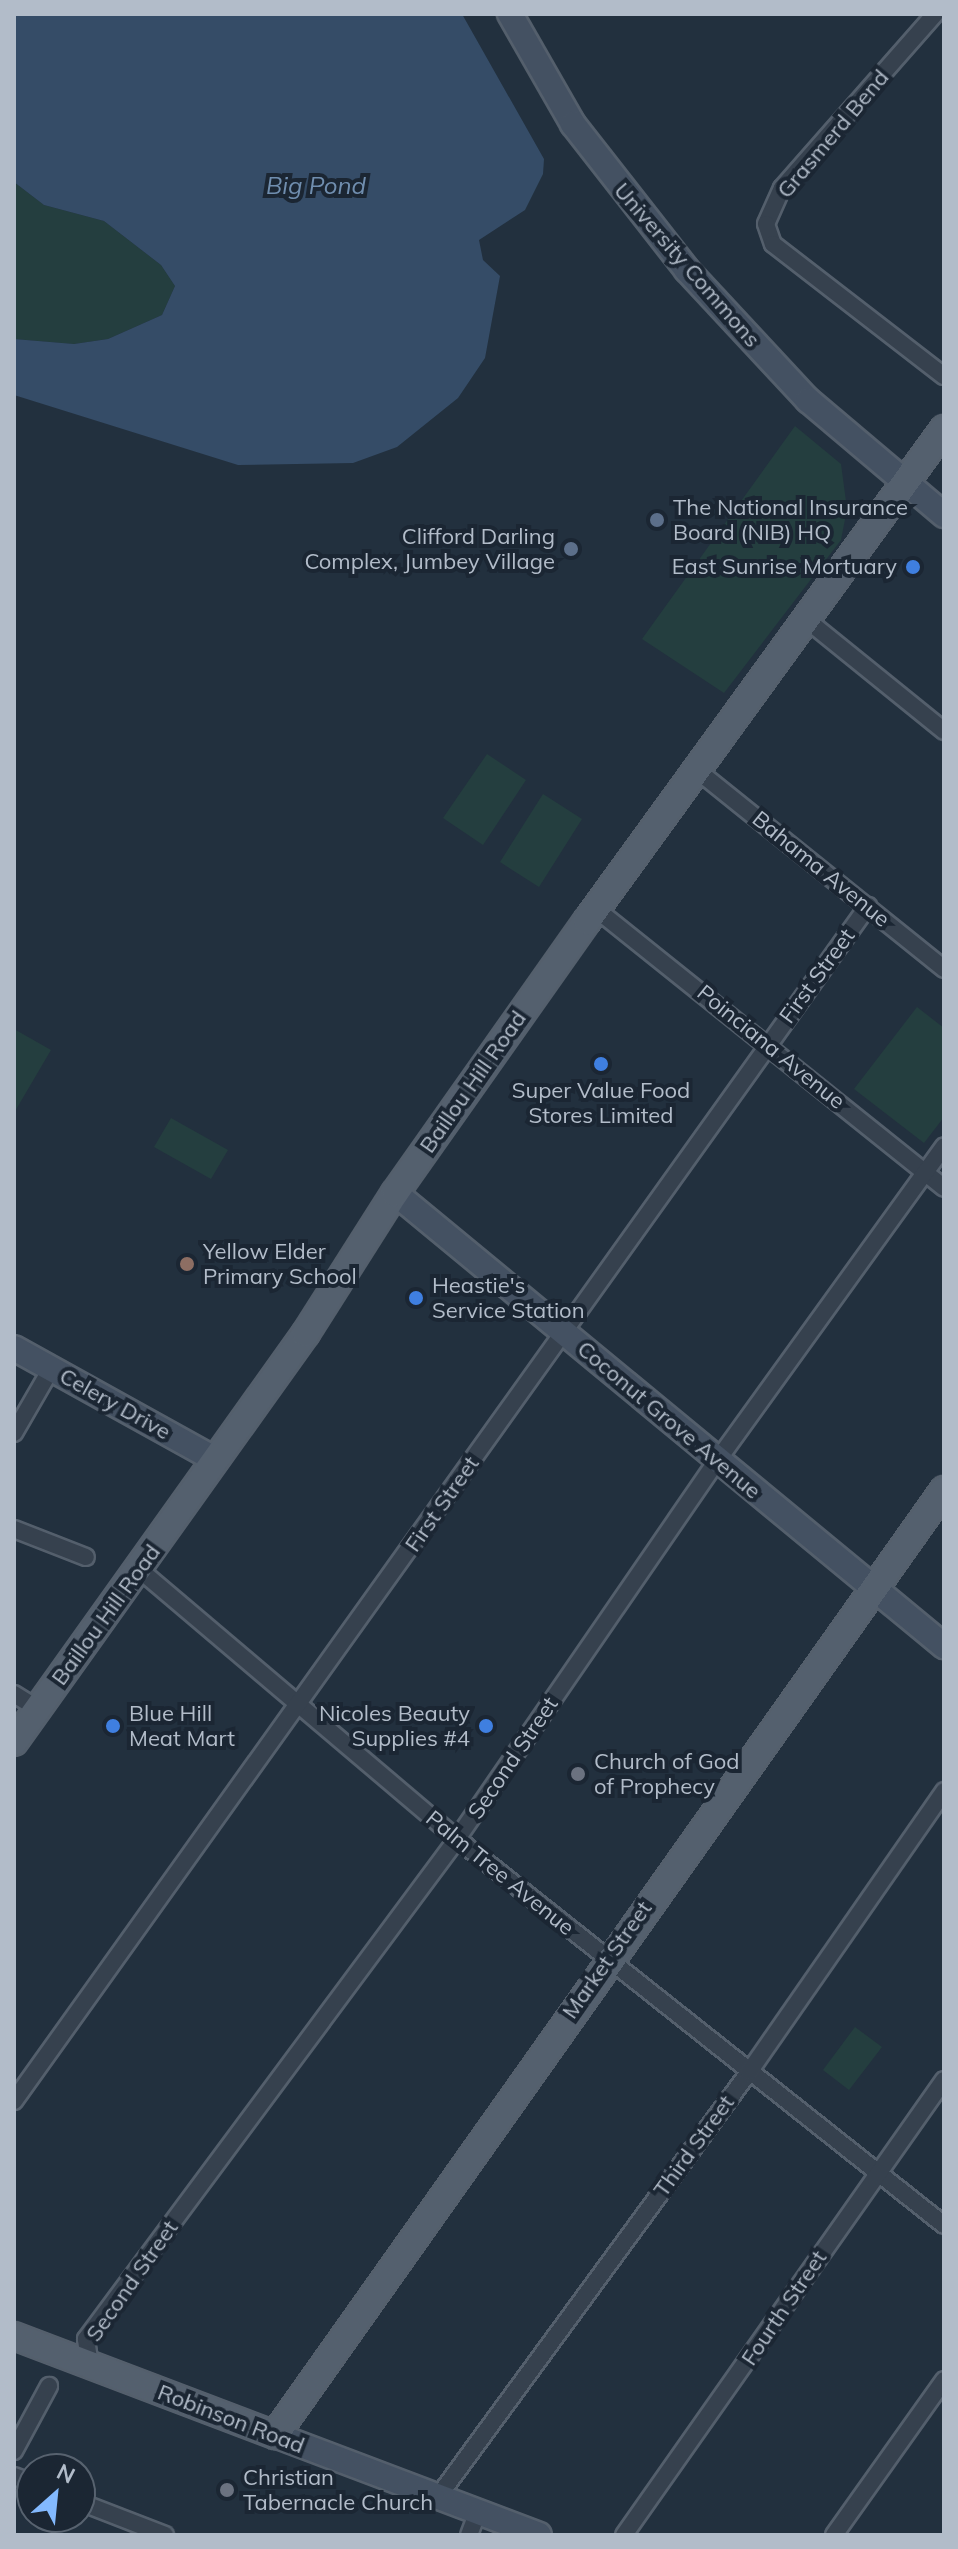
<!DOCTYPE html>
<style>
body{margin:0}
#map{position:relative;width:958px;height:2549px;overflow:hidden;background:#22303e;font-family:Mulish,sans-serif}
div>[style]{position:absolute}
.green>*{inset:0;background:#243e3f}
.water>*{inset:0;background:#354c67}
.roads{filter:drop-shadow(2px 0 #545f6c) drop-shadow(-2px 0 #545f6c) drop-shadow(0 2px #545f6c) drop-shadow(0 -2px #545f6c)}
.street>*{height:16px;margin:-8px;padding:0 8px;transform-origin:8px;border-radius:8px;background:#36414e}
.secondary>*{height:24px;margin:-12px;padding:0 12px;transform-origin:12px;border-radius:12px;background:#445162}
.primary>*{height:26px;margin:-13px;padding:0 13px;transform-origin:13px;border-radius:13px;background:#54606e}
.dots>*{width:22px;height:22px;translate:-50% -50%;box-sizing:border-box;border:4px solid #1b2633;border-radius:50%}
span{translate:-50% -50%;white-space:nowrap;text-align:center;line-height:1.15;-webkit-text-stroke:8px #1b2633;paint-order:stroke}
.street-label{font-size:22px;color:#b2bcc9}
.poi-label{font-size:22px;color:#b2bcc9}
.left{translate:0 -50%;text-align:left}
.right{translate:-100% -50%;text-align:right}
.water-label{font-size:24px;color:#708eaf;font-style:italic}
.frame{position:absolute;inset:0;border:16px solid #b2bcc9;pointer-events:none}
.north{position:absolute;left:16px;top:2453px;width:80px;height:80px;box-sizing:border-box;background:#1b2633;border:2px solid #57626f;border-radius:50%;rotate:27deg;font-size:22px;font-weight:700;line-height:32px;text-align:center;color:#b2bcc9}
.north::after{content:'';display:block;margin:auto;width:28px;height:36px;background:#83b9fe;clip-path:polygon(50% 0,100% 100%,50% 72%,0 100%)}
</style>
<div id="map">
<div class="green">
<div style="clip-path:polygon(14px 182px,44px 205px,104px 221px,161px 265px,175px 286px,162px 315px,108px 339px,74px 344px,14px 339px)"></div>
<div style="clip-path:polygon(795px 426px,841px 464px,847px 509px,841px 540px,724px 693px,642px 639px)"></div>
<div style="clip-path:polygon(487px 754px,526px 780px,483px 845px,443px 818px)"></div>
<div style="clip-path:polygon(543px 794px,582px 819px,539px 887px,500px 862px)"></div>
<div style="clip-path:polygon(917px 1007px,944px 1028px,944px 1117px,924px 1143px,854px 1089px)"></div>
<div style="clip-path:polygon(14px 1029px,51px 1050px,14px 1113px)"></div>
<div style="clip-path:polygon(171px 1118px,228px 1150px,211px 1179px,154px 1147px)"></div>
<div style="clip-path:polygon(855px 2027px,882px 2047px,849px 2090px,823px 2070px)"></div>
</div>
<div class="water">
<div style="clip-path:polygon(14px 14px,462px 14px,544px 159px,543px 174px,525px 210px,479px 240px,483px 260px,500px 276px,485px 358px,458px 398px,397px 447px,353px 463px,238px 465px,14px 395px,14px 339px,74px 344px,108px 339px,162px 315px,175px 286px,161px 265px,104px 221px,44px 205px,14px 182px)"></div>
</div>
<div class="roads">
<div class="street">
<div style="left:935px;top:14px;width:232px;rotate:131.3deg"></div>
<div style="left:782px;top:188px;width:39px;rotate:114deg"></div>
<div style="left:766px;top:224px;width:21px;rotate:71deg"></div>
<div style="left:773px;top:244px;width:216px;rotate:37.7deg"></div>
<div style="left:807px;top:620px;width:176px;rotate:39deg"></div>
<div style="left:698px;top:771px;width:316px;rotate:38.8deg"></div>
<div style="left:596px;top:909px;width:446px;rotate:38.7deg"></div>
<div style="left:14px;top:1433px;width:74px;rotate:-60deg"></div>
<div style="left:14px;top:1529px;width:77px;rotate:21.3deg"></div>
<div style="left:140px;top:1570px;width:416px;rotate:40.3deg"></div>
<div style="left:457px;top:1839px;width:621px;rotate:38.4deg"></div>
<div style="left:14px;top:1694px;width:28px;rotate:32deg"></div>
<div style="left:14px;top:2101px;width:1469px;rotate:-54.45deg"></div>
<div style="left:90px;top:2365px;width:26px;rotate:-99deg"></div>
<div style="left:86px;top:2339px;width:623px;rotate:-53.42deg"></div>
<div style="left:457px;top:1839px;width:459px;rotate:-55.5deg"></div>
<div style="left:717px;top:1461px;width:388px;rotate:-54.2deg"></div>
<div style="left:14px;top:2451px;width:74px;rotate:-61.7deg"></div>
<div style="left:14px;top:2476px;width:19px;rotate:21deg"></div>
<div style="left:438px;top:2497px;width:527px;rotate:-53.8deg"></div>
<div style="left:749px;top:2072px;width:342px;rotate:-55.2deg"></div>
<div style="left:80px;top:2502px;width:91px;rotate:21.2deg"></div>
<div style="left:469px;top:2535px;width:26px;rotate:-69deg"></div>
<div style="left:624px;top:2535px;width:556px;rotate:-54.88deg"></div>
<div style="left:834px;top:2535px;width:190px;rotate:-54.6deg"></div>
</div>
<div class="secondary">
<div style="left:510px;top:14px;width:127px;rotate:60.2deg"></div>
<div style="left:573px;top:124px;width:185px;rotate:52deg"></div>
<div style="left:687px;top:270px;width:178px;rotate:47.1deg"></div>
<div style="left:808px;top:400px;width:178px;rotate:40.2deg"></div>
<div style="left:395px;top:1193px;width:712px;rotate:39.53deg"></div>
<div style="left:14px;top:1348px;width:231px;rotate:29deg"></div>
<div style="left:275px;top:2435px;width:282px;rotate:20.7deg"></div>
</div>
<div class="primary">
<div style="left:14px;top:1742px;width:503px;rotate:-54.48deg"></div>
<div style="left:306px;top:1333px;width:166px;rotate:-57.6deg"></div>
<div style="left:395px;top:1193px;width:333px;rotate:-54.8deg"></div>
<div style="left:587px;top:921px;width:608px;rotate:-54.03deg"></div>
<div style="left:14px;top:2336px;width:279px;rotate:20.8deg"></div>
<div style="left:275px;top:2435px;width:1158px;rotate:-54.7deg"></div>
</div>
</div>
<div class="dots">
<div style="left:657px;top:520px;background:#5c6f8a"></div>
<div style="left:571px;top:549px;background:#5c6f8a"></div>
<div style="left:913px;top:567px;background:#3f7fe0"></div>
<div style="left:601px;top:1064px;background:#3f7fe0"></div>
<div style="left:187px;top:1264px;background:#8d6e63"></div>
<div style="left:416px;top:1298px;background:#3f7fe0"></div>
<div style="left:113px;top:1726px;background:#3f7fe0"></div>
<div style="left:486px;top:1726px;background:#3f7fe0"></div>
<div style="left:578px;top:1774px;background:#6b7280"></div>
<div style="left:227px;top:2490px;background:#6b7280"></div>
</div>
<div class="street-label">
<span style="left:833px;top:134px;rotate:-50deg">Grasmerd Bend</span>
<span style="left:687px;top:265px;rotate:49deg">University Commons</span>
<span style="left:821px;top:869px;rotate:39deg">Bahama Avenue</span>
<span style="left:817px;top:976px;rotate:-54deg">First Street</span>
<span style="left:771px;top:1047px;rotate:39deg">Poinciana Avenue</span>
<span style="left:473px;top:1082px;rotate:-55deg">Baillou Hill Road</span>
<span style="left:115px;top:1404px;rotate:29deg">Celery Drive</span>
<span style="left:669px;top:1420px;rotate:40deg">Coconut Grove Avenue</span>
<span style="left:442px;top:1504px;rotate:-55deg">First Street</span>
<span style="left:106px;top:1615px;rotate:-54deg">Baillou Hill Road</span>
<span style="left:513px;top:1758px;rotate:-56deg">Second Street</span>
<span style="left:500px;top:1873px;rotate:39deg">Palm Tree Avenue</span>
<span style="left:607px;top:1960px;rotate:-55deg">Market Street</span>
<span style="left:694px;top:2146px;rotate:-54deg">Third Street</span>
<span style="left:132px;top:2281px;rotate:-55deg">Second Street</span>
<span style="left:784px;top:2308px;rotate:-56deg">Fourth Street</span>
<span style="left:231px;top:2419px;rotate:21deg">Robinson Road</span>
</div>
<div class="poi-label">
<span class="left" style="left:673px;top:520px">The National Insurance<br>Board (NIB) HQ</span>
<span class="right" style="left:555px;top:549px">Clifford Darling<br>Complex, Jumbey Village</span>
<span class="right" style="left:897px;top:567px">East Sunrise Mortuary</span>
<span style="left:601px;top:1103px">Super Value Food<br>Stores Limited</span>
<span class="left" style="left:203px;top:1264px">Yellow Elder<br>Primary School</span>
<span class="left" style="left:432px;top:1298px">Heastie's<br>Service Station</span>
<span class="left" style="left:129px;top:1726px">Blue Hill<br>Meat Mart</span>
<span class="right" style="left:470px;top:1726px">Nicoles Beauty<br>Supplies #4</span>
<span class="left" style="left:594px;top:1774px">Church of God<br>of Prophecy</span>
<span class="left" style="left:243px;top:2490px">Christian<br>Tabernacle Church</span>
</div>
<div class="water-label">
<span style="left:316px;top:186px">Big Pond</span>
</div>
<div class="frame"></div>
<div class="north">N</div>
</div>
